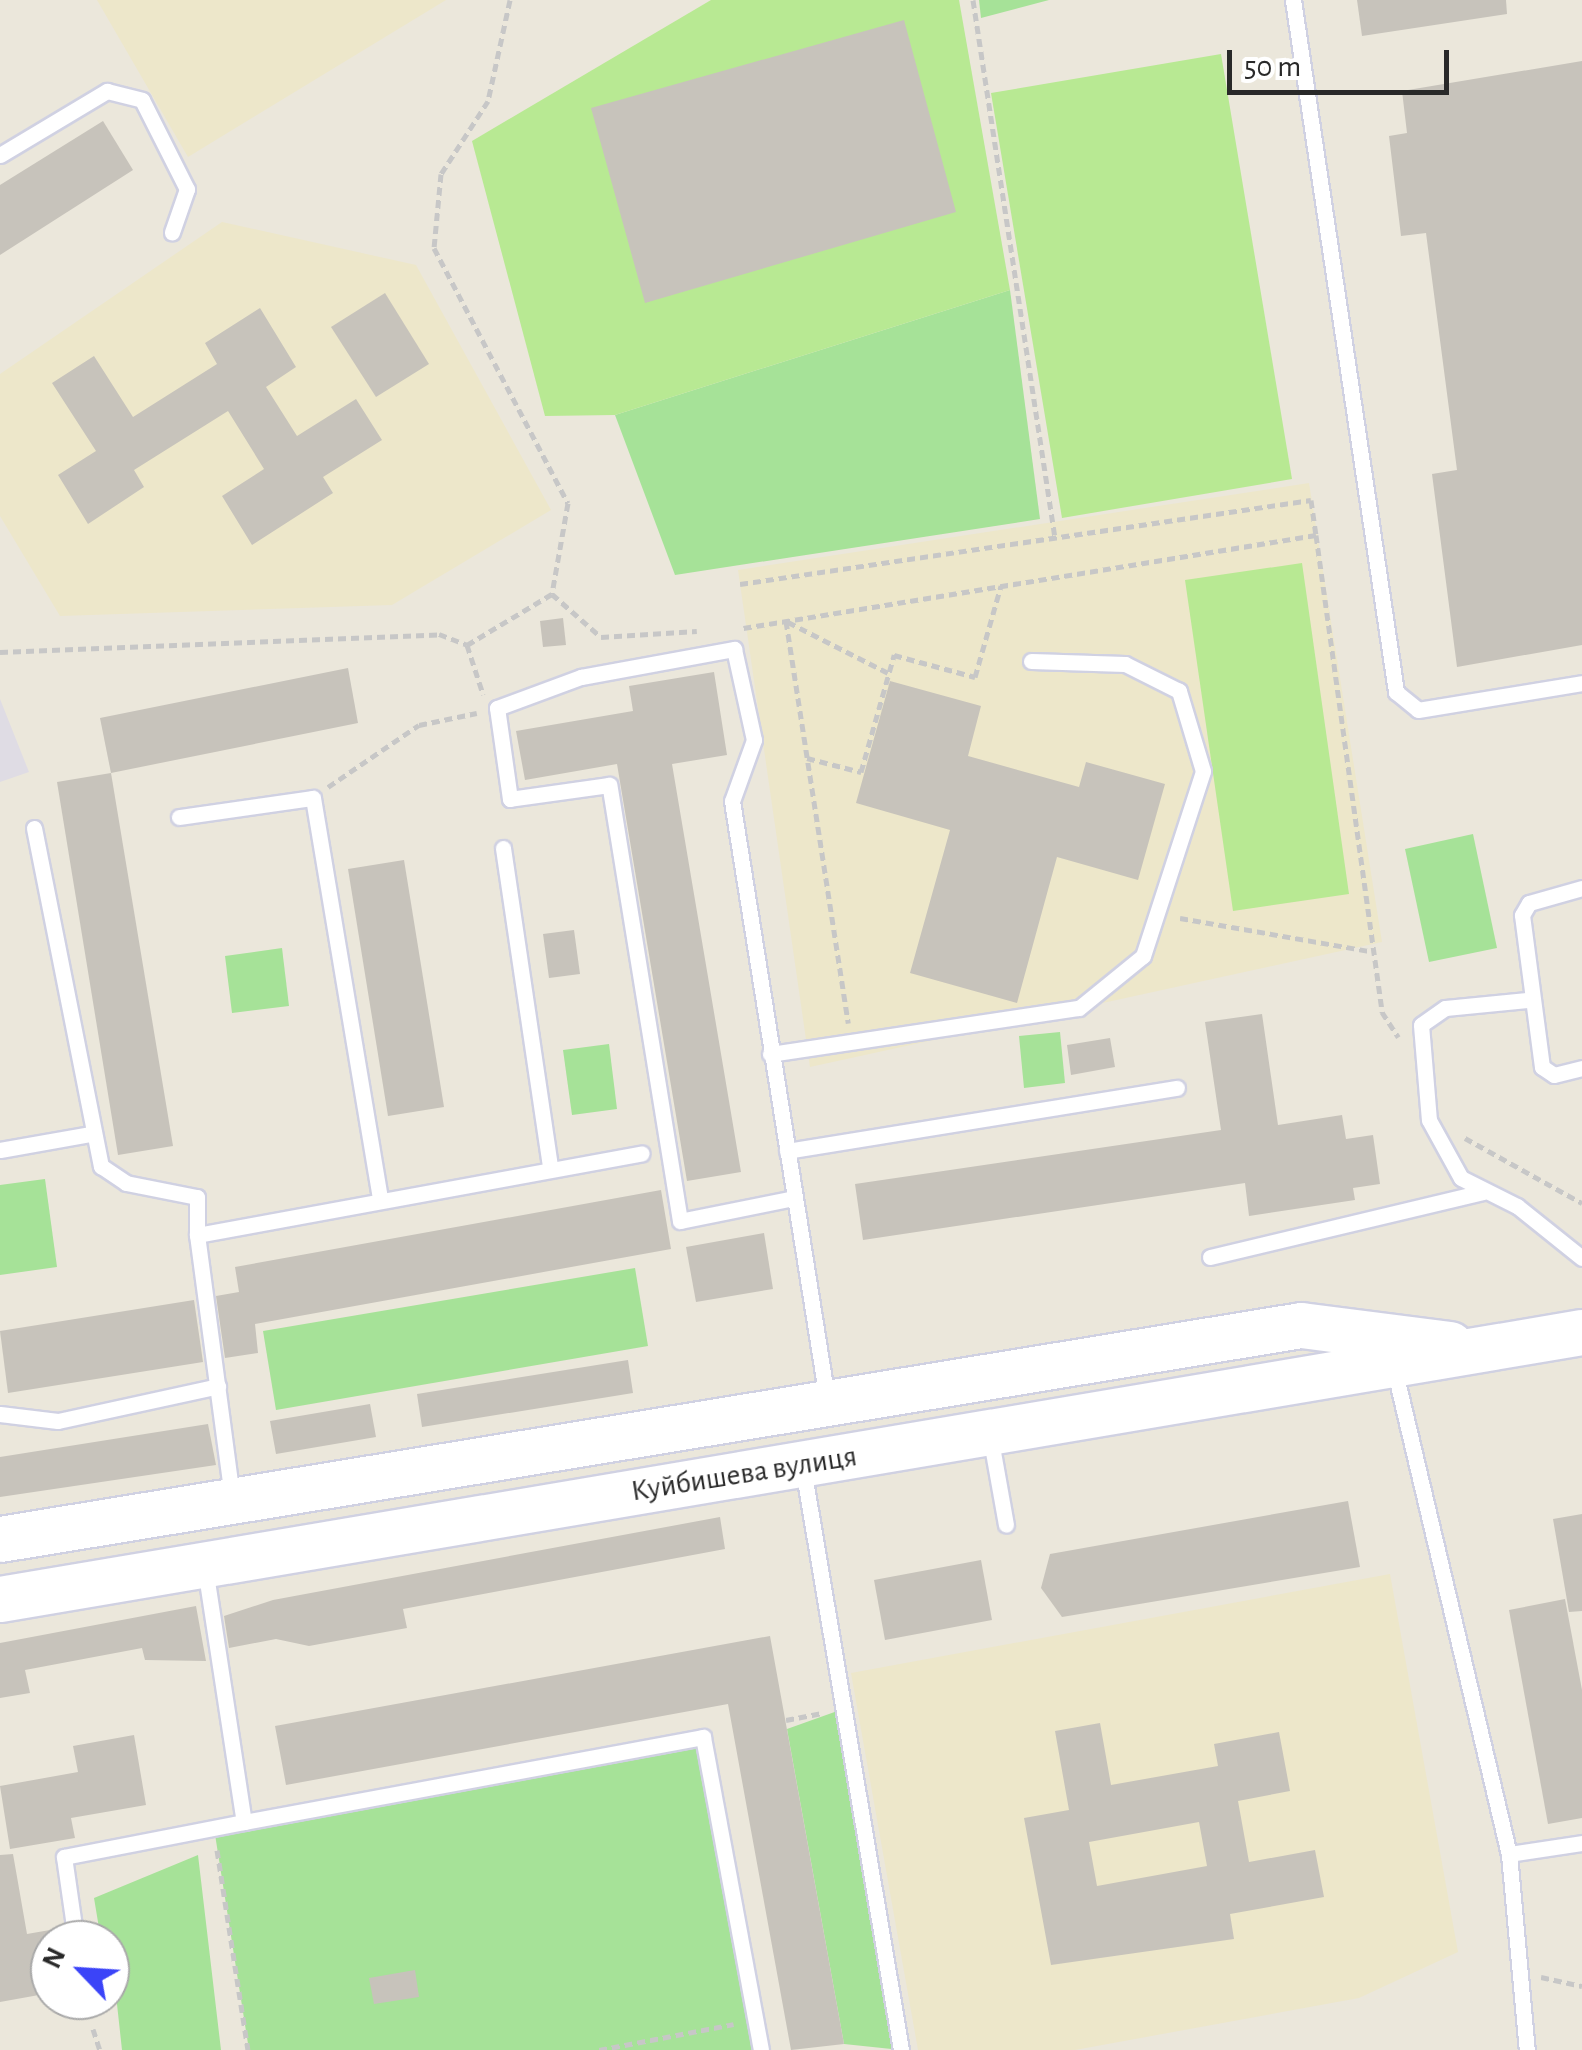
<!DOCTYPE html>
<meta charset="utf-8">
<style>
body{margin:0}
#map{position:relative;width:1582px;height:2050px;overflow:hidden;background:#ebe7db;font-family:"Alegreya Sans",sans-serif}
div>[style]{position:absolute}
.industrial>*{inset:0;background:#dfdce4}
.education>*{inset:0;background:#ede7ca}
.green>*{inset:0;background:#a6e298}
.pitch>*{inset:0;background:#b8e993}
.building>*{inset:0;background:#c7c3bb}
.path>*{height:5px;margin-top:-2.5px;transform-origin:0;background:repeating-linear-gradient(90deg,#c7c7c7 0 8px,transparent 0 13px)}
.roads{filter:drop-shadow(2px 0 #d0d1e2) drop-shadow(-2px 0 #d0d1e2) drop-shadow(0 2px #d0d1e2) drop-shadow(0 -2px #d0d1e2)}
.lane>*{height:15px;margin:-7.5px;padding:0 7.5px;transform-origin:7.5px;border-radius:7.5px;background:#fff}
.secondary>*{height:45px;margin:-22.5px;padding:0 22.5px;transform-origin:22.5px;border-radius:22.5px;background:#fff}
span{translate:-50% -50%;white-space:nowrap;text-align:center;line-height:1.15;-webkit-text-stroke:8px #fff;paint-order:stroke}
.street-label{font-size:30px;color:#292929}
.north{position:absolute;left:30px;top:1920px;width:100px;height:100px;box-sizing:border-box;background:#fff;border:2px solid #a9a9a9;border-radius:50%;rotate:295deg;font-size:28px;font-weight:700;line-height:40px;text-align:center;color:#292929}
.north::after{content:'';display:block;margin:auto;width:35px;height:45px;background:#3b44f8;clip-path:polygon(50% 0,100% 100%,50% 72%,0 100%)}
.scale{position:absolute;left:1227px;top:50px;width:222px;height:45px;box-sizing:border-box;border:5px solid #292929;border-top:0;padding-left:12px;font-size:30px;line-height:35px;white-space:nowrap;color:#292929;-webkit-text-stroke:8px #fff;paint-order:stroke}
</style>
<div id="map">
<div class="industrial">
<div style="clip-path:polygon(0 699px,29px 772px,0 782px)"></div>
</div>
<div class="education">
<div style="clip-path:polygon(97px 0,446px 0,188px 157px)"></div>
<div style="clip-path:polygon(222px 222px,416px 265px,551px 510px,392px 605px,60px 616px,0 516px,0 374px)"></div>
<div style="clip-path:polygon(1309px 483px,1382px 942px,810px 1067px,738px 570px)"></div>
<div style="clip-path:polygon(1390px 1574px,1458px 1952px,1359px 1998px,1075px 2050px,918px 2050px,851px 1673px)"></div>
</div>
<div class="green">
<div style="clip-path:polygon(979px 0,1049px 0,981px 18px)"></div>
<div style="clip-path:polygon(1010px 290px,1040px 519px,675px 575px,615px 415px)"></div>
<div style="clip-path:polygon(1473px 834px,1497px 948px,1429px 962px,1405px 849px)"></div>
<div style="clip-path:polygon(282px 948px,289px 1006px,232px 1013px,225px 956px)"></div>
<div style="clip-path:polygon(1060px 1032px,1065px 1083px,1024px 1088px,1019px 1036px)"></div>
<div style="clip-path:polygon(609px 1044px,617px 1109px,572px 1115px,563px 1050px)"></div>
<div style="clip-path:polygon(45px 1179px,57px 1267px,0 1275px,0 1185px)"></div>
<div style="clip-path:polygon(635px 1268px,648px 1346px,276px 1410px,263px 1331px)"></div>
<div style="clip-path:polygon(843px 1709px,901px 2050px,844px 2044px,787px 1729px)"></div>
<div style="clip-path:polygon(703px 1737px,761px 2050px,249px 2050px,214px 1828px)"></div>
<div style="clip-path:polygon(198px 1855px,221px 2050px,122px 2050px,110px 1940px,101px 1940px,94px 1898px)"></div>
</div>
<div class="pitch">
<div style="clip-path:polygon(711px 0,959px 0,1010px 290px,615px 415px,545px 416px,472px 141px)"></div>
<div style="clip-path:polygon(1221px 54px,1292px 479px,1062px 518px,991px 93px)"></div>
<div style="clip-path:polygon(1302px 563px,1349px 894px,1233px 911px,1185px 580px)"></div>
</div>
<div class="building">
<div style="clip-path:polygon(1357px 0,1506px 0,1507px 14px,1362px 36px)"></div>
<div style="clip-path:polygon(904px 20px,956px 212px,645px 303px,591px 108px)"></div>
<div style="clip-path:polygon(1582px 61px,1582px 645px,1457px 667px,1432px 474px,1457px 470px,1426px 233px,1401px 236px,1389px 136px,1407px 133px,1402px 91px)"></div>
<div style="clip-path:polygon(103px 121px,133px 170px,0 255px,0 185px)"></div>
<div style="clip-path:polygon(385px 293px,429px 364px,376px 397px,331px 327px)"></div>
<div style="clip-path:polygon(260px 308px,296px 367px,266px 387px,297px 436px,356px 399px,382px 440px,323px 477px,333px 493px,252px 545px,222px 496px,264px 469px,228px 411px,134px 470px,144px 487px,88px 524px,58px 475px,96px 451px,52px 383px,94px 356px,133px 417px,217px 364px,205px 343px)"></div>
<div style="clip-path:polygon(563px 618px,566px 645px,543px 647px,540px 621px)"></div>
<div style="clip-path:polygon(348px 668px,358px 723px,111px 773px,100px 718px)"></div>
<div style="clip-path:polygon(714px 672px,727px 755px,672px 764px,741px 1172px,687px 1181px,617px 764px,525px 780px,516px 731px,633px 711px,629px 686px)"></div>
<div style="clip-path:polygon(890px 681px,981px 706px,968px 756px,1079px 787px,1086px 762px,1165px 784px,1138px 880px,1057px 857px,1017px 1003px,910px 973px,950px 830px,856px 803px)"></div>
<div style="clip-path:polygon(111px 773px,173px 1146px,118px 1155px,57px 782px)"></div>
<div style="clip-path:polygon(404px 860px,444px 1107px,388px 1116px,348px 869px)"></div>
<div style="clip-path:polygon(574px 930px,580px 974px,549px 978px,543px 934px)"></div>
<div style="clip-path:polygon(1262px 1014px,1278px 1125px,1342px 1115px,1346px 1139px,1373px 1135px,1380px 1184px,1353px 1188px,1355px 1200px,1249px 1216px,1245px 1183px,863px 1240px,855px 1184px,1221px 1130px,1205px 1022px)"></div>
<div style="clip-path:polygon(1110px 1038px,1115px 1067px,1071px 1075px,1067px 1045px)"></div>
<div style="clip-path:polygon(661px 1190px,671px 1249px,255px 1324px,258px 1353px,225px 1358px,216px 1296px,239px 1292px,235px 1267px)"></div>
<div style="clip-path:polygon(764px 1233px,773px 1289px,696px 1302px,686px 1247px)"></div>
<div style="clip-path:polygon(194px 1300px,203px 1362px,8px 1393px,0 1331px)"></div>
<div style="clip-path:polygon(628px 1360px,633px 1393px,422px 1427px,417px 1394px)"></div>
<div style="clip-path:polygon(370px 1404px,376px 1437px,276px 1454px,270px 1421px)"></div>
<div style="clip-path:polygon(208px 1424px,216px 1465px,0 1497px,0 1457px)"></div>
<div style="clip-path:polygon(1348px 1501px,1360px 1567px,1062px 1617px,1041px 1588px,1050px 1554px)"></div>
<div style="clip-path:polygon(1582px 1514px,1582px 1611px,1569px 1612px,1553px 1519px)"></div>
<div style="clip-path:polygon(720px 1517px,725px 1549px,403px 1609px,407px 1628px,309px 1646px,276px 1639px,229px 1648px,224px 1616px,273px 1600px)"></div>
<div style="clip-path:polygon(981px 1560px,992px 1620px,885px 1640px,874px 1580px)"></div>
<div style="clip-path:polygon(1565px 1599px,1582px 1690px,1582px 1818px,1548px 1824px,1509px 1610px)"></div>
<div style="clip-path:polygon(196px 1606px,206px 1661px,145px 1660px,142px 1648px,25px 1670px,30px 1693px,0 1698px,0 1643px)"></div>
<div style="clip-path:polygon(770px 1636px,844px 2044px,791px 2050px,728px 1704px,286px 1785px,275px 1726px)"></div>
<div style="clip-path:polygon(evenodd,1100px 1723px,1111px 1785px,1218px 1766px,1214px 1744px,1279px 1732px,1290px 1791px,1238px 1801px,1249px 1862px,1315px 1850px,1324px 1897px,1230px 1914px,1234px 1939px,1051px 1965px,1024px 1818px,1069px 1810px,1055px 1731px,1100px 1723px,1199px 1822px,1207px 1866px,1097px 1886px,1089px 1842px,1199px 1822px)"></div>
<div style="clip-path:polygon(134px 1735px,146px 1805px,71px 1818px,75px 1838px,10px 1849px,0 1786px,78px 1772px,73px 1746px)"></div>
<div style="clip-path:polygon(13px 1854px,27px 1934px,50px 1930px,50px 1993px,0 2002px,0 1855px)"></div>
<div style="clip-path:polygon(415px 1970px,419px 1997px,374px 2004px,369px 1978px)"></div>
</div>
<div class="path">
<div style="left:510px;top:0;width:103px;rotate:102.3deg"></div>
<div style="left:488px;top:101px;width:87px;rotate:122.8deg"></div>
<div style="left:441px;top:174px;width:74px;rotate:95.4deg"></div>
<div style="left:434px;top:248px;width:288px;rotate:62.3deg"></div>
<div style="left:568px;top:503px;width:92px;rotate:100deg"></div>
<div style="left:973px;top:0;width:544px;rotate:81.33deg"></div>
<div style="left:1316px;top:535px;width:482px;rotate:82.1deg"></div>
<div style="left:1382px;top:1012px;width:30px;rotate:57deg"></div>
<div style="left:740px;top:584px;width:577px;rotate:-8.37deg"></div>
<div style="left:1311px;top:500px;width:35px;rotate:82deg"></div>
<div style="left:1316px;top:535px;width:580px;rotate:170.78deg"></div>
<div style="left:786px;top:621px;width:407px;rotate:81.2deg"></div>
<div style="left:788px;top:622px;width:112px;rotate:27deg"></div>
<div style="left:467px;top:645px;width:52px;rotate:71.9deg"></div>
<div style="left:0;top:652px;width:439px;rotate:-2.3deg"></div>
<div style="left:439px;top:634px;width:30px;rotate:21deg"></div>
<div style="left:467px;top:645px;width:99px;rotate:-31deg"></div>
<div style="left:552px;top:594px;width:65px;rotate:41.3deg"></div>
<div style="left:601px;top:637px;width:96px;rotate:-3.6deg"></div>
<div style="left:807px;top:758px;width:56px;rotate:14.5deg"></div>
<div style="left:861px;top:772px;width:122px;rotate:-74.2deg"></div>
<div style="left:894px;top:655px;width:84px;rotate:15.2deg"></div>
<div style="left:975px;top:677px;width:95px;rotate:-74.1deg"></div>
<div style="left:328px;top:787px;width:110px;rotate:-34.3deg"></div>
<div style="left:419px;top:725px;width:59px;rotate:-11.7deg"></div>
<div style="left:1180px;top:918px;width:197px;rotate:9.9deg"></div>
<div style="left:1465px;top:1138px;width:134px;rotate:29.1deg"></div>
<div style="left:786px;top:1720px;width:37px;rotate:-11deg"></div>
<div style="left:217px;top:1850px;width:202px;rotate:81.2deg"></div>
<div style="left:1541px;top:1977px;width:42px;rotate:12.4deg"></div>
<div style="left:93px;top:2029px;width:22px;rotate:72deg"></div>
<div style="left:599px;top:2050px;width:137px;rotate:-10.9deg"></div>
</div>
<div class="roads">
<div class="lane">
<div style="left:1293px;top:0;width:700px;rotate:81.53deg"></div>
<div style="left:1396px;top:692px;width:28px;rotate:39deg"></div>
<div style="left:1418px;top:710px;width:166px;rotate:-9.3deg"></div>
<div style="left:0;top:155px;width:125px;rotate:-30.9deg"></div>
<div style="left:107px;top:91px;width:36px;rotate:14deg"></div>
<div style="left:142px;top:100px;width:100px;rotate:63.2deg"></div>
<div style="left:187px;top:189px;width:46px;rotate:109.2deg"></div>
<div style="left:179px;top:817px;width:135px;rotate:-8.1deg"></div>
<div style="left:313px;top:798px;width:406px;rotate:80.5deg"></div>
<div style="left:34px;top:828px;width:345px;rotate:78.8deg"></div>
<div style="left:101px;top:1166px;width:30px;rotate:34deg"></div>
<div style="left:126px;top:1183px;width:72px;rotate:11.2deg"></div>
<div style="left:197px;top:1197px;width:38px;rotate:90deg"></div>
<div style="left:503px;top:848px;width:322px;rotate:81.6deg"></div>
<div style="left:1582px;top:888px;width:55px;rotate:164.2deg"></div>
<div style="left:1529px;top:903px;width:14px;rotate:120deg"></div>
<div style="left:1522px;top:915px;width:153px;rotate:82.5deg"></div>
<div style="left:1542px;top:1067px;width:14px;rotate:34deg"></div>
<div style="left:1554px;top:1075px;width:29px;rotate:-14deg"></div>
<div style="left:1527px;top:1000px;width:82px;rotate:174.4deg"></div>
<div style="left:1445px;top:1008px;width:29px;rotate:145deg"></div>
<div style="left:1421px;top:1025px;width:95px;rotate:85.2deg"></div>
<div style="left:1429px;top:1120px;width:66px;rotate:61.1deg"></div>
<div style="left:1461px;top:1178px;width:63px;rotate:26.6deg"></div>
<div style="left:1517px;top:1206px;width:83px;rotate:38.7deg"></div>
<div style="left:770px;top:1054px;width:312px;rotate:-8.5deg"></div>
<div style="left:1079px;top:1008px;width:82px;rotate:-39.1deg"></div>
<div style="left:1143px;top:956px;width:194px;rotate:-72deg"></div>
<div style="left:1203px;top:771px;width:84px;rotate:-106.7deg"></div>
<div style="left:1179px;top:691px;width:60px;rotate:-153.4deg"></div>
<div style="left:1125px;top:664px;width:94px;rotate:-178.2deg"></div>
<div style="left:0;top:1150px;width:91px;rotate:-10.1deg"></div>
<div style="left:787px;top:1151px;width:395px;rotate:-9.2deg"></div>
<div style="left:794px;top:1198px;width:116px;rotate:168.6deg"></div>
<div style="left:680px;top:1221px;width:442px;rotate:-99.2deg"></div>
<div style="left:609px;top:785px;width:100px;rotate:172deg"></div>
<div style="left:510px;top:799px;width:92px;rotate:-98.1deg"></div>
<div style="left:497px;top:708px;width:90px;rotate:-20.3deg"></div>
<div style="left:581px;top:677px;width:156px;rotate:-10.4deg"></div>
<div style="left:734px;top:649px;width:93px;rotate:77.6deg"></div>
<div style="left:754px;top:740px;width:65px;rotate:109.8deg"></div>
<div style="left:732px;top:801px;width:605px;rotate:80.97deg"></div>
<div style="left:1210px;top:1257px;width:281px;rotate:-13.4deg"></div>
<div style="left:1394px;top:1368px;width:499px;rotate:76.7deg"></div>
<div style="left:1509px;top:1854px;width:197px;rotate:84.8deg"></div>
<div style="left:0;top:1414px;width:58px;rotate:6.9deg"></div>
<div style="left:58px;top:1421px;width:164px;rotate:-12.3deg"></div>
<div style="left:990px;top:1435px;width:91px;rotate:79.9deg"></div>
<div style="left:803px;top:1468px;width:590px;rotate:80.44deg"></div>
<div style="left:232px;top:1497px;width:264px;rotate:-97.6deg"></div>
<div style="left:197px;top:1235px;width:452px;rotate:-10.4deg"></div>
<div style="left:205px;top:1568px;width:257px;rotate:81.3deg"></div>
<div style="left:244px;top:1822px;width:467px;rotate:-10.5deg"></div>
<div style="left:703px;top:1737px;width:318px;rotate:79.5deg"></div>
<div style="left:1509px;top:1854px;width:74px;rotate:-8.6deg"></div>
<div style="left:76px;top:1940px;width:84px;rotate:-98.2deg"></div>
<div style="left:64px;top:1857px;width:183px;rotate:-11deg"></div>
<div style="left:86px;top:2000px;width:7px;rotate:82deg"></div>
</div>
<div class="secondary">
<div style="left:0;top:1539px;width:1318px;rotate:-9.34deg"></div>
<div style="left:1301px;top:1325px;width:150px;rotate:7.3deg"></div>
<div style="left:0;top:1599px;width:1604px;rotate:-9.58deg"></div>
</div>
</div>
<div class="street-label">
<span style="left:744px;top:1474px;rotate:-9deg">Куйбишева вулиця</span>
</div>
<div class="north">N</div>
<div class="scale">50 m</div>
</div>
